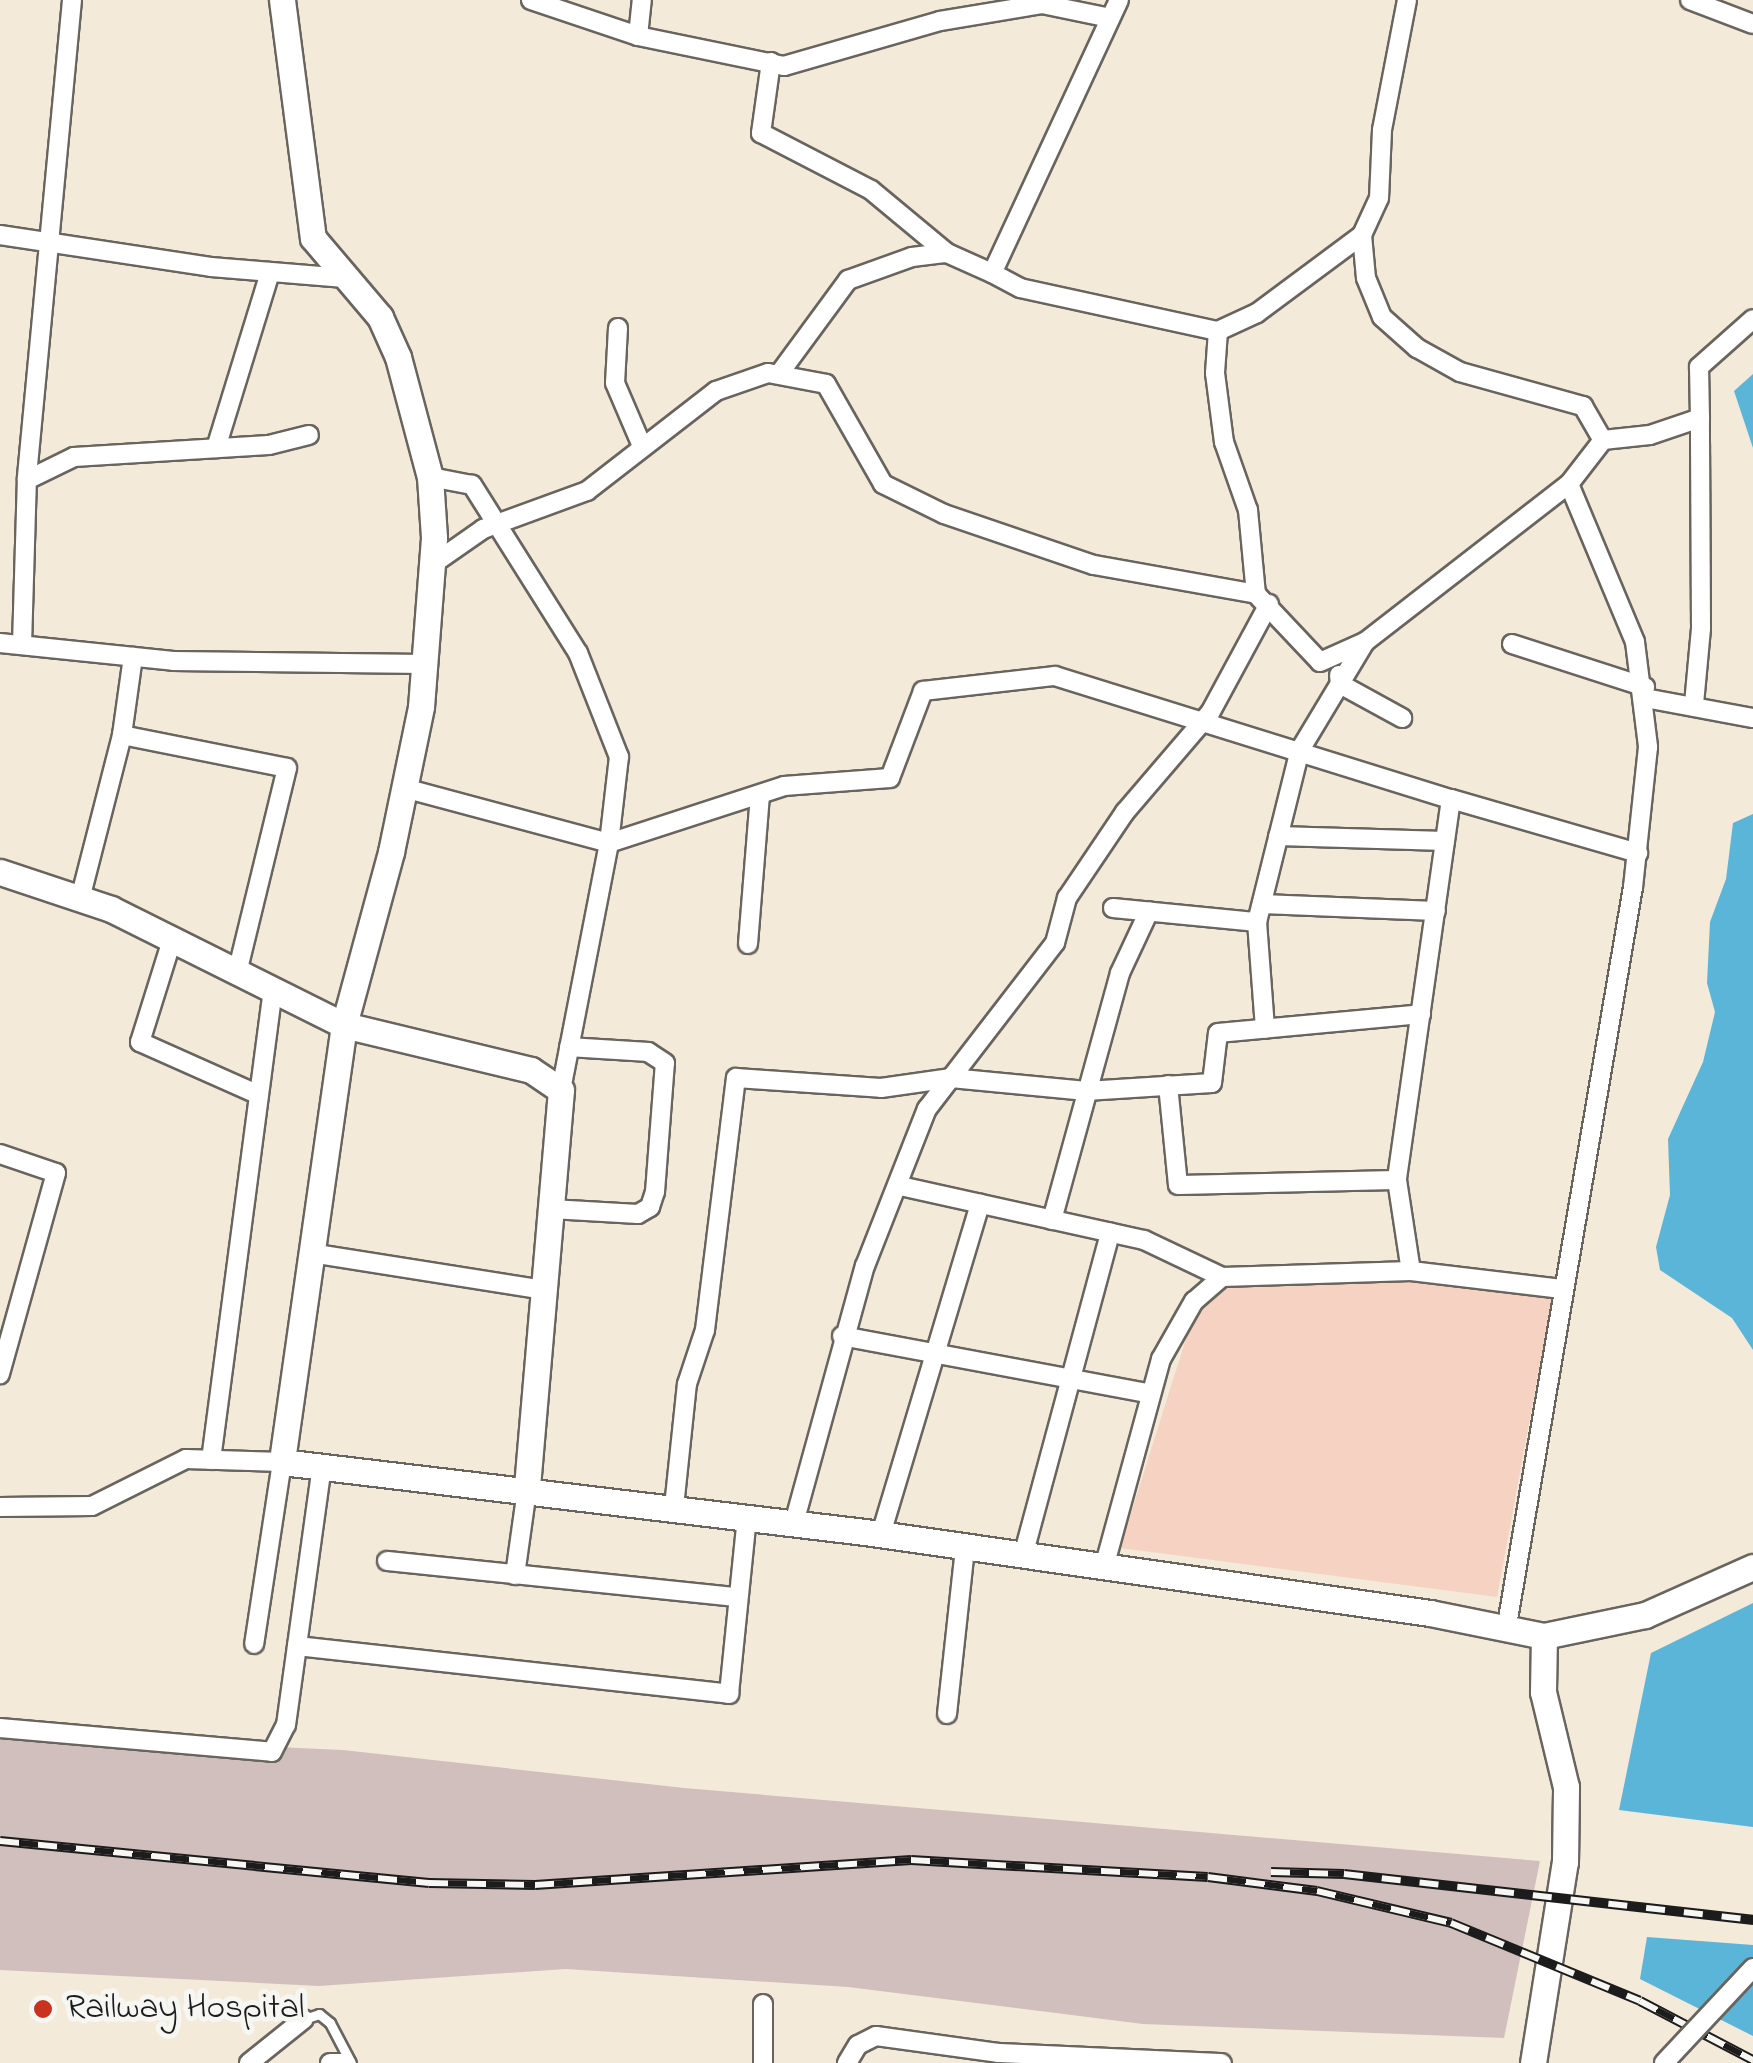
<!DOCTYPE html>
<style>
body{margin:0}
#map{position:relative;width:1753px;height:2063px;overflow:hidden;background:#f4ead9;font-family:"Indie Flower",sans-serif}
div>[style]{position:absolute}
.built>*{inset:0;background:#f5d2c2}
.industrial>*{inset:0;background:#d1bfbd}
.water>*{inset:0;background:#5bb5d9}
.roads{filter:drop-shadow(2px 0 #68645e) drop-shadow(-2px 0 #68645e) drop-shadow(0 2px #68645e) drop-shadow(0 -2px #68645e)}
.lane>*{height:9px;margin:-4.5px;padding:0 4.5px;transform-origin:4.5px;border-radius:4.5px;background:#fff}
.street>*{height:18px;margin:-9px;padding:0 9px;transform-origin:9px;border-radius:9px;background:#fff}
.secondary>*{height:25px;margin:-12.5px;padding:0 12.5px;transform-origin:12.5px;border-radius:12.5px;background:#fff}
.rail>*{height:10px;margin-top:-5px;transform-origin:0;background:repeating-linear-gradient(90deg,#f6f6f2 0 19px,#1c1c1c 0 38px);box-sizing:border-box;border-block:2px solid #1c1c1c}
.bridges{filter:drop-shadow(2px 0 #68645e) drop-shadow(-2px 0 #68645e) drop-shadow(0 2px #68645e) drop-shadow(0 -2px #68645e)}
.street-bridge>*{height:18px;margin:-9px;padding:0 9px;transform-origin:9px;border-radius:9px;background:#fff}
.dots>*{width:28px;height:28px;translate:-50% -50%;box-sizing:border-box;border:5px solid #f6f6f2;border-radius:50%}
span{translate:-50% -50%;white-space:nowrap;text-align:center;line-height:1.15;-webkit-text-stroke:10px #f6f6f2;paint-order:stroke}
.poi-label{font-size:35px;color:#1c1c1c}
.left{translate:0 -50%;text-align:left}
</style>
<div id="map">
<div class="built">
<div style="clip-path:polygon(1391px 1273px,1553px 1293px,1497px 1597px,1120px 1548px,1196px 1307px,1224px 1282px)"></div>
</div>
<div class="industrial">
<div style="clip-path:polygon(0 1735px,343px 1750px,684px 1788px,1540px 1861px,1504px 2038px,1143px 2024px,848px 1987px,566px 1969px,319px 1986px,0 1970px)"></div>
</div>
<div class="water">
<div style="clip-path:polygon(1753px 374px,1753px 448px,1734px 391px)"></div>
<div style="clip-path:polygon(1753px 814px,1753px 1350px,1732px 1318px,1660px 1270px,1656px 1247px,1670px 1195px,1668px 1139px,1703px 1062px,1715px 1012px,1707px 983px,1710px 922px,1726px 879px,1733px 823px)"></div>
<div style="clip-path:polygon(1753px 1603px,1753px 1827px,1619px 1810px,1651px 1653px)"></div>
<div style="clip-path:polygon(1647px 1937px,1753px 1945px,1753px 2036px,1640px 1979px)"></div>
</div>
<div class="roads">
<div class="lane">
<div style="left:304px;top:2019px;width:16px;rotate:-18deg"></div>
<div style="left:319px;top:2014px;width:14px;rotate:39deg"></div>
<div style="left:330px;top:2023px;width:45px;rotate:62.3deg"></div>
</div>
<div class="street">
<div style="left:72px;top:0;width:482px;rotate:95.4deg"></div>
<div style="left:27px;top:480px;width:52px;rotate:-26.1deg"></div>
<div style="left:74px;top:457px;width:195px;rotate:-3.5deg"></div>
<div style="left:269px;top:445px;width:41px;rotate:-14deg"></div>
<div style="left:531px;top:0;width:113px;rotate:18.6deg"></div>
<div style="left:638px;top:36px;width:149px;rotate:11.6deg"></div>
<div style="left:784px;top:66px;width:162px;rotate:-16.1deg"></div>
<div style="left:940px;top:21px;width:103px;rotate:-9.5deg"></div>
<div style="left:1042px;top:4px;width:69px;rotate:11.6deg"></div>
<div style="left:1119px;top:0;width:301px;rotate:114.9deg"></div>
<div style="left:992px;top:273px;width:32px;rotate:28deg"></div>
<div style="left:1020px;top:288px;width:203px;rotate:12.3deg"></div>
<div style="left:1218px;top:331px;width:42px;rotate:94.1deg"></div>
<div style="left:1215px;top:373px;width:70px;rotate:82.6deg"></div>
<div style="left:1224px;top:442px;width:72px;rotate:70.6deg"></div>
<div style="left:1248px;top:510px;width:84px;rotate:84.6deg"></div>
<div style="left:1407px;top:0;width:132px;rotate:100.9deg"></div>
<div style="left:1382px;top:130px;width:68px;rotate:92.5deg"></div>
<div style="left:1379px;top:198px;width:41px;rotate:114.7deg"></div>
<div style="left:1362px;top:235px;width:43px;rotate:84.7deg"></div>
<div style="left:1366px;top:278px;width:42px;rotate:67.7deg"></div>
<div style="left:1382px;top:317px;width:47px;rotate:41.5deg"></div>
<div style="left:1417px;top:348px;width:49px;rotate:29.2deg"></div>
<div style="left:1460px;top:372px;width:128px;rotate:15.5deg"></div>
<div style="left:1583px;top:406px;width:39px;rotate:60deg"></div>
<div style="left:1690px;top:0;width:67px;rotate:20.9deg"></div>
<div style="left:638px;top:36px;width:36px;rotate:-84deg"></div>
<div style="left:771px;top:62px;width:72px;rotate:98deg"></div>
<div style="left:761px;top:133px;width:124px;rotate:27.4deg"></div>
<div style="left:871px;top:190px;width:99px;rotate:39.7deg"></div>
<div style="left:0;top:235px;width:213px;rotate:8.6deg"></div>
<div style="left:211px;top:267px;width:134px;rotate:4.7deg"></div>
<div style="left:618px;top:328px;width:55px;rotate:93.1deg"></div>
<div style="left:615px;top:383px;width:69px;rotate:66.8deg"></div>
<div style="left:1218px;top:331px;width:43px;rotate:-24.8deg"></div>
<div style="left:1257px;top:313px;width:131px;rotate:-36.6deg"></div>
<div style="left:779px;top:374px;width:117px;rotate:-53.7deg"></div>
<div style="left:848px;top:280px;width:68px;rotate:-19.8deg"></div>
<div style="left:912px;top:257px;width:35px;rotate:-7deg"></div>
<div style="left:947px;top:253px;width:49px;rotate:24deg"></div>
<div style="left:216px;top:448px;width:184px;rotate:-72.9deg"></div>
<div style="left:1569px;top:484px;width:56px;rotate:-52.3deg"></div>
<div style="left:1603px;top:440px;width:47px;rotate:-6.1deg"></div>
<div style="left:1650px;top:435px;width:53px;rotate:-18.8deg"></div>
<div style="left:1700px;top:418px;width:51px;rotate:-91.1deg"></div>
<div style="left:1699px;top:367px;width:72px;rotate:-41.6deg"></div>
<div style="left:433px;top:564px;width:61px;rotate:-35deg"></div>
<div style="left:483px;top:529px;width:111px;rotate:-20.1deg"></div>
<div style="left:587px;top:491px;width:163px;rotate:-37.8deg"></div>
<div style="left:716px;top:391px;width:55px;rotate:-19.1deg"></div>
<div style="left:768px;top:373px;width:59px;rotate:10.7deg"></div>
<div style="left:826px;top:384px;width:115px;rotate:60.3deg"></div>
<div style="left:883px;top:484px;width:68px;rotate:26.2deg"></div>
<div style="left:944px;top:514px;width:158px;rotate:18.8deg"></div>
<div style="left:1094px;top:565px;width:165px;rotate:10.1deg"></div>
<div style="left:1256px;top:594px;width:93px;rotate:46.7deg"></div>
<div style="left:1320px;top:662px;width:49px;rotate:-24deg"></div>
<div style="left:1365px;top:642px;width:258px;rotate:-37.8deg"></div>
<div style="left:1569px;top:484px;width:171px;rotate:67.3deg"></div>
<div style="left:1635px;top:642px;width:106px;rotate:82.9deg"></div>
<div style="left:1648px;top:747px;width:141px;rotate:96.1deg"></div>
<div style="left:1633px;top:887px;width:755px;rotate:99.69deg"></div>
<div style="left:0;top:643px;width:174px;rotate:5.9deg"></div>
<div style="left:173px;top:661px;width:252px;rotate:0.7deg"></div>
<div style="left:1512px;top:644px;width:140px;rotate:17.9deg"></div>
<div style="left:22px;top:645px;width:165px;rotate:-88.3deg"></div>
<div style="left:1339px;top:675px;width:9px;rotate:84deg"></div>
<div style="left:1340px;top:684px;width:71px;rotate:28.7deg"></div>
<div style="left:1645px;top:698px;width:110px;rotate:10.5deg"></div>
<div style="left:1694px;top:704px;width:76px;rotate:-84.7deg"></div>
<div style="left:1701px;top:628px;width:210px;rotate:-90.3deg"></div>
<div style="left:122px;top:735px;width:168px;rotate:11.3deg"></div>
<div style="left:287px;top:768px;width:211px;rotate:103.7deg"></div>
<div style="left:404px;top:788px;width:212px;rotate:15deg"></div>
<div style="left:609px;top:843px;width:87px;rotate:-83.4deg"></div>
<div style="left:619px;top:757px;width:112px;rotate:-111.5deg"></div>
<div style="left:578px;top:653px;width:199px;rotate:-122.2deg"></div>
<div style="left:472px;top:485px;width:43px;rotate:-169.2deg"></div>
<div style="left:1451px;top:799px;width:195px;rotate:16.1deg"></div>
<div style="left:1278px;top:836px;width:167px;rotate:1.7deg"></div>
<div style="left:80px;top:899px;width:169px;rotate:-75.6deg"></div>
<div style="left:122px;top:735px;width:79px;rotate:-82deg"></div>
<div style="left:1262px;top:904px;width:174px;rotate:2.3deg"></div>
<div style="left:1113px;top:908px;width:145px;rotate:5.6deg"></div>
<div style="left:1257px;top:922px;width:177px;rotate:-76deg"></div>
<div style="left:1300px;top:750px;width:126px;rotate:-59deg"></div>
<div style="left:1257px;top:922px;width:107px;rotate:85.7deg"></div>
<div style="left:172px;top:940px;width:107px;rotate:107.4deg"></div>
<div style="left:140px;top:1042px;width:130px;rotate:24deg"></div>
<div style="left:748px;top:944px;width:149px;rotate:-85.4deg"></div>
<div style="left:1168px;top:1085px;width:100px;rotate:84.3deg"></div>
<div style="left:1178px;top:1185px;width:219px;rotate:-1.3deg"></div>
<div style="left:561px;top:1090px;width:252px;rotate:-79deg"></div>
<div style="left:609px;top:843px;width:184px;rotate:-18deg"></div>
<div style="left:784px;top:786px;width:106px;rotate:-4.3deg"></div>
<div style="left:890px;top:778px;width:93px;rotate:-69.2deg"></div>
<div style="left:923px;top:691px;width:133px;rotate:-6.5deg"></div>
<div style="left:1055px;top:676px;width:415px;rotate:17.3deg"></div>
<div style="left:1451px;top:799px;width:385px;rotate:98.1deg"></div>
<div style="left:1397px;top:1180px;width:92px;rotate:81.3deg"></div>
<div style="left:1411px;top:1271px;width:189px;rotate:178.2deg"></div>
<div style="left:1222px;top:1277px;width:37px;rotate:139deg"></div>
<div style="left:1194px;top:1301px;width:67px;rotate:119.6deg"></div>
<div style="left:1161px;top:1359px;width:217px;rotate:105.3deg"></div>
<div style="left:0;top:1154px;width:59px;rotate:18.7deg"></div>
<div style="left:56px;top:1173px;width:209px;rotate:105.6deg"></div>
<div style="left:900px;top:1186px;width:250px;rotate:12.5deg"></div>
<div style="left:1144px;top:1240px;width:86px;rotate:25.4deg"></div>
<div style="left:551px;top:1209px;width:87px;rotate:3.3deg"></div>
<div style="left:638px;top:1214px;width:14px;rotate:-30deg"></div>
<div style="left:650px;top:1207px;width:16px;rotate:-72deg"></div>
<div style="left:655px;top:1192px;width:129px;rotate:-85.6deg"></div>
<div style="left:665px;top:1063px;width:20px;rotate:-147deg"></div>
<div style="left:648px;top:1052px;width:79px;rotate:-176.4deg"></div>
<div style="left:1052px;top:1220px;width:256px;rotate:-74.6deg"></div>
<div style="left:1120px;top:973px;width:68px;rotate:-64.9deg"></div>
<div style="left:311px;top:1253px;width:236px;rotate:9deg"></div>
<div style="left:1411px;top:1271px;width:152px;rotate:6.8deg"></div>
<div style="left:842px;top:1336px;width:314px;rotate:10.6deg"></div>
<div style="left:211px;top:1460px;width:474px;rotate:-82.5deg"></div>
<div style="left:0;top:1507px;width:92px;rotate:-0.6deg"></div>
<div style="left:92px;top:1506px;width:105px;rotate:-26.6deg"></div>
<div style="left:186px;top:1459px;width:96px;rotate:1.8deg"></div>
<div style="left:282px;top:1462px;width:184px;rotate:98.7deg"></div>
<div style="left:674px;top:1507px;width:124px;rotate:-84deg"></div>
<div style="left:687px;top:1384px;width:57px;rotate:-71.6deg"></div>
<div style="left:705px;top:1330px;width:254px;rotate:-83deg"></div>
<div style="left:736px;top:1078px;width:145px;rotate:3.9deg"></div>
<div style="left:881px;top:1088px;width:71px;rotate:-8.1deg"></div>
<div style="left:951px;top:1078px;width:136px;rotate:5.5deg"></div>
<div style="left:1086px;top:1091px;width:126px;rotate:-3.6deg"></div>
<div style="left:1212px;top:1083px;width:50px;rotate:-83.2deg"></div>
<div style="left:1218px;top:1033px;width:204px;rotate:-5.3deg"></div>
<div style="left:794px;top:1523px;width:267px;rotate:-74.6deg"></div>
<div style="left:865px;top:1266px;width:169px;rotate:-68.5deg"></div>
<div style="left:927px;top:1109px;width:210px;rotate:-52.4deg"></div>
<div style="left:1055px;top:943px;width:47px;rotate:-75.1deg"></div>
<div style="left:1067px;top:898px;width:104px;rotate:-56deg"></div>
<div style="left:1125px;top:812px;width:130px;rotate:-49.4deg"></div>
<div style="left:1210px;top:713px;width:124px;rotate:-61.6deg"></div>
<div style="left:881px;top:1534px;width:345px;rotate:-73.3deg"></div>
<div style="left:1023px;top:1556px;width:335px;rotate:-74.9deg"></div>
<div style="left:387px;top:1561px;width:352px;rotate:5.9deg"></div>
<div style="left:515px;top:1575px;width:86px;rotate:-82deg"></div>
<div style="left:297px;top:1646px;width:435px;rotate:6.3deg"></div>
<div style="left:729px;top:1694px;width:178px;rotate:-84.2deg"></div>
<div style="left:947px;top:1714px;width:168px;rotate:-83.8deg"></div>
<div style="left:0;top:1728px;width:273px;rotate:5deg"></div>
<div style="left:272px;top:1752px;width:30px;rotate:-63deg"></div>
<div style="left:286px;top:1725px;width:261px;rotate:-82.1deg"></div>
<div style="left:249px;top:2063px;width:70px;rotate:-38.7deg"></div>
<div style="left:330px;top:2063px;width:16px"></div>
<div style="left:763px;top:2063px;width:59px;rotate:-90deg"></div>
<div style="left:847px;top:2063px;width:21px;rotate:-59deg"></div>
<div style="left:858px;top:2045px;width:20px;rotate:-27deg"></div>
<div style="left:876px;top:2036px;width:123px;rotate:7.9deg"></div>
<div style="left:998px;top:2053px;width:224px;rotate:2.6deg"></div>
</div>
<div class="secondary">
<div style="left:282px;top:0;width:240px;rotate:82.6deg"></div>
<div style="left:313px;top:238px;width:104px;rotate:49.7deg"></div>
<div style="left:380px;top:317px;width:44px;rotate:65.8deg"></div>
<div style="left:398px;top:357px;width:124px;rotate:75.1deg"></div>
<div style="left:430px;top:477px;width:61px;rotate:86.2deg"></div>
<div style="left:434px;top:538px;width:169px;rotate:94.4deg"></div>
<div style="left:421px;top:707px;width:148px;rotate:101.7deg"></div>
<div style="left:391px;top:852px;width:179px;rotate:105.2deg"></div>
<div style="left:344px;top:1025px;width:192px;rotate:13.5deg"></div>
<div style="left:531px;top:1070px;width:36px;rotate:34deg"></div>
<div style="left:561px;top:1090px;width:401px;rotate:94.9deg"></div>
<div style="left:0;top:872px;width:117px;rotate:18.4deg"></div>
<div style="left:111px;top:909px;width:260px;rotate:26.5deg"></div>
<div style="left:344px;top:1025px;width:441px;rotate:98.1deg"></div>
<div style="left:282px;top:1462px;width:587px;rotate:6.85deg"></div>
<div style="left:865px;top:1532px;width:571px;rotate:8.16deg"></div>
<div style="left:1430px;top:1613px;width:116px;rotate:11.4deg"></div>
<div style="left:1544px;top:1636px;width:103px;rotate:-11.7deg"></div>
<div style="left:1645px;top:1615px;width:118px;rotate:-24deg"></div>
<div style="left:1533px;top:2063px;width:204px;rotate:-81deg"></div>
<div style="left:1565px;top:1862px;width:75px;rotate:-89.2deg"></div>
<div style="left:1566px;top:1787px;width:98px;rotate:-103.6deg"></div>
<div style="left:1543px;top:1692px;width:56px;rotate:-89deg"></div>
</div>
</div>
<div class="rail">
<div style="left:0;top:1841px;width:431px;rotate:5.6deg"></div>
<div style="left:429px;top:1883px;width:106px;rotate:1.1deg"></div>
<div style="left:535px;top:1885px;width:377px;rotate:-3.8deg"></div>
<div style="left:911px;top:1860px;width:297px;rotate:3.3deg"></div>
<div style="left:1208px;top:1877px;width:110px;rotate:7.3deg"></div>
<div style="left:1317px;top:1891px;width:138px;rotate:13.4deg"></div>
<div style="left:1451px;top:1923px;width:204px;rotate:22.4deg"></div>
<div style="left:1640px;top:2001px;width:127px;rotate:27.6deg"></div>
<div style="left:1271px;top:1872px;width:73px;rotate:1.6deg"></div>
<div style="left:1344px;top:1874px;width:412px;rotate:6.4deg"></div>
</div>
<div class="bridges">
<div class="street-bridge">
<div style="left:1664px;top:2063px;width:130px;rotate:-46.9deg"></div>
</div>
</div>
<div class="dots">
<div style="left:43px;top:2009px;background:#c8321e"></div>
</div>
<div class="poi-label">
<span class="left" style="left:66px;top:2009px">Railway Hospital</span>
</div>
</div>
